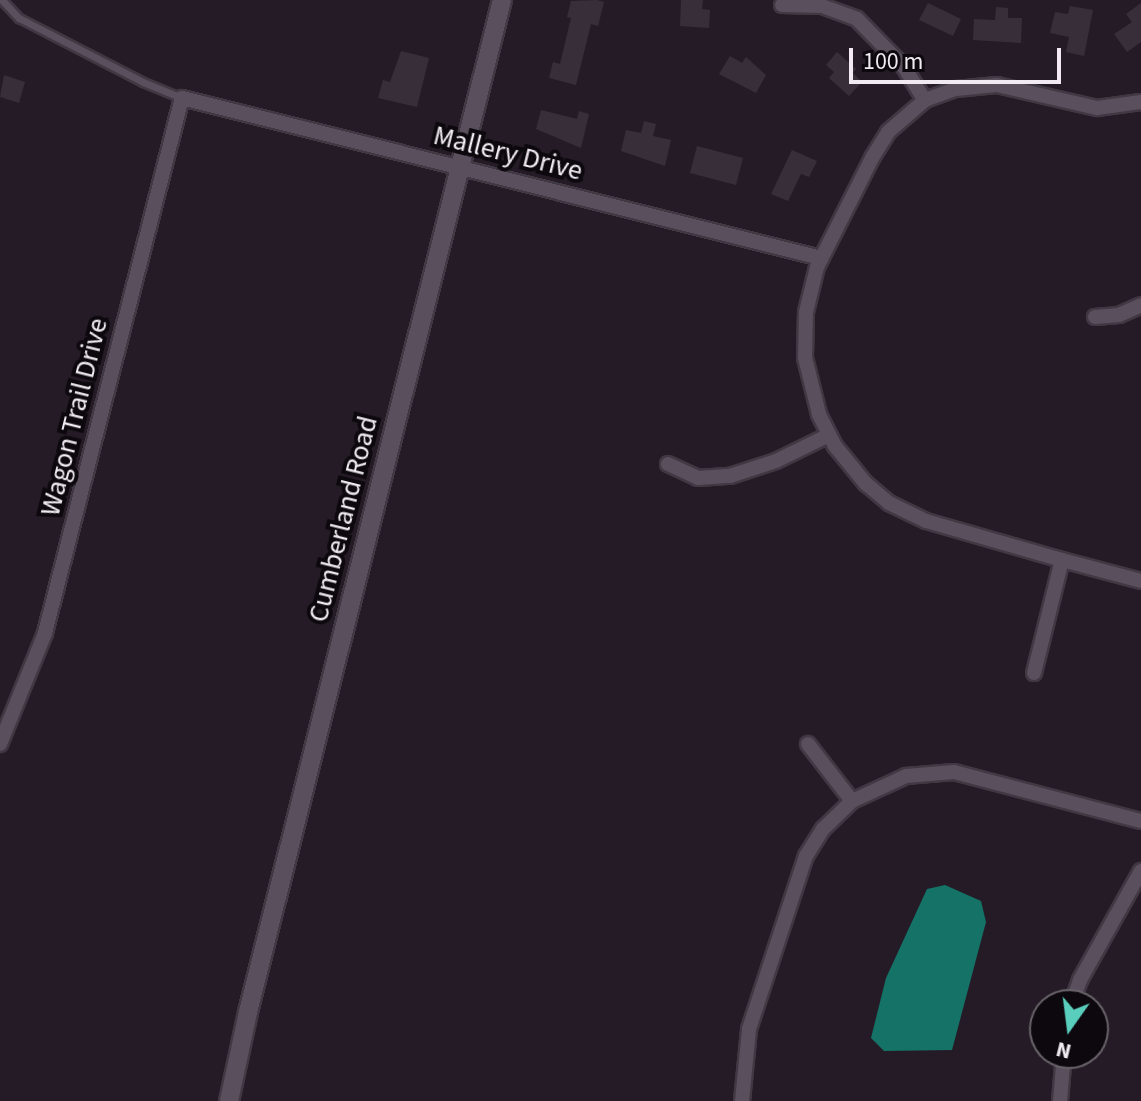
<!DOCTYPE html>
<style>
body{margin:0}
#map{position:relative;width:1141px;height:1101px;overflow:hidden;background:#251b27;font-family:"Source Sans 3",sans-serif}
div>[style]{position:absolute}
.water>*{inset:0;background:#147266}
.building>*{inset:0;background:#382e3a}
.roads{filter:drop-shadow(2px 0 #403842) drop-shadow(-2px 0 #403842) drop-shadow(0 2px #403842) drop-shadow(0 -2px #403842)}
.service>*{height:7px;margin:-3.5px;padding:0 3.5px;transform-origin:3.5px;border-radius:3.5px;background:#5a4f5d}
.minor>*{height:14px;margin:-7px;padding:0 7px;transform-origin:7px;border-radius:7px;background:#5a4f5d}
.tertiary>*{height:18px;margin:-9px;padding:0 9px;transform-origin:9px;border-radius:9px;background:#5a4f5d}
span{translate:-50% -50%;white-space:nowrap;text-align:center;line-height:1.15;-webkit-text-stroke:8px #0c080d;paint-order:stroke}
.street-label{font-size:28px;color:#f1eaf3}
.north{position:absolute;left:1029px;top:989px;width:80px;height:80px;box-sizing:border-box;background:#0c080d;border:2px solid #686269;border-radius:50%;rotate:194deg;font-size:22px;font-weight:700;line-height:32px;text-align:center;color:#f1eaf3}
.north::after{content:'';display:block;margin:auto;width:28px;height:36px;background:#5acebd;clip-path:polygon(50% 0,100% 100%,50% 72%,0 100%)}
.scale{position:absolute;left:849px;top:48px;width:212px;height:36px;box-sizing:border-box;border:4px solid #f1eaf3;border-top:0;padding-left:10px;font-size:24px;line-height:28px;white-space:nowrap;color:#f1eaf3;-webkit-text-stroke:6px #0c080d;paint-order:stroke}
</style>
<div id="map">
<div class="water">
<div style="clip-path:polygon(945px 885px,981px 901px,986px 922px,952px 1050px,884px 1051px,871px 1038px,886px 978px,927px 889px)"></div>
</div>
<div class="building">
<div style="clip-path:polygon(597px 0,604px 2px,598px 26px,591px 24px,576px 85px,549px 78px,553px 62px,560px 64px,571px 18px,567px 17px,571px 1px)"></div>
<div style="clip-path:polygon(681px 0,703px 0,702px 9px,710px 10px,709px 28px,680px 26px)"></div>
<div style="clip-path:polygon(928px 3px,961px 19px,953px 36px,919px 20px)"></div>
<div style="clip-path:polygon(1141px 3px,1141px 42px,1127px 52px,1114px 34px,1132px 22px,1126px 14px)"></div>
<div style="clip-path:polygon(1070px 6px,1093px 10px,1084px 56px,1066px 52px,1069px 37px,1050px 33px,1055px 12px,1068px 14px)"></div>
<div style="clip-path:polygon(996px 7px,1008px 8px,1008px 18px,1022px 18px,1021px 43px,973px 40px,974px 19px,995px 20px)"></div>
<div style="clip-path:polygon(401px 51px,429px 58px,417px 107px,378px 98px,383px 80px,390px 82px)"></div>
<div style="clip-path:polygon(837px 52px,856px 69px,853px 73px,862px 82px,849px 96px,829px 78px,834px 72px,826px 65px)"></div>
<div style="clip-path:polygon(730px 56px,742px 63px,746px 57px,766px 75px,756px 93px,719px 74px)"></div>
<div style="clip-path:polygon(4px 75px,25px 82px,19px 103px,0 97px)"></div>
<div style="clip-path:polygon(541px 110px,577px 119px,579px 111px,589px 114px,581px 148px,536px 129px)"></div>
<div style="clip-path:polygon(644px 121px,656px 124px,653px 136px,671px 140px,665px 166px,621px 151px,626px 130px,641px 133px)"></div>
<div style="clip-path:polygon(697px 146px,743px 158px,736px 185px,690px 173px)"></div>
<div style="clip-path:polygon(792px 150px,817px 161px,809px 177px,801px 174px,788px 201px,771px 194px)"></div>
</div>
<div class="roads">
<div class="service">
<div style="left:2px;top:0;width:25px;rotate:47deg"></div>
<div style="left:19px;top:18px;width:140px;rotate:27.3deg"></div>
<div style="left:143px;top:82px;width:42px;rotate:22.3deg"></div>
</div>
<div class="minor">
<div style="left:782px;top:5px;width:40px;rotate:1.4deg"></div>
<div style="left:822px;top:6px;width:37px;rotate:20deg"></div>
<div style="left:857px;top:19px;width:67px;rotate:45.6deg"></div>
<div style="left:904px;top:67px;width:39px;rotate:58deg"></div>
<div style="left:1095px;top:317px;width:24px;rotate:-5deg"></div>
<div style="left:1119px;top:315px;width:24px;rotate:-24deg"></div>
<div style="left:668px;top:464px;width:33px;rotate:25deg"></div>
<div style="left:698px;top:478px;width:32px;rotate:-4deg"></div>
<div style="left:730px;top:476px;width:48px;rotate:-18.1deg"></div>
<div style="left:776px;top:461px;width:59px;rotate:-26.1deg"></div>
<div style="left:1062px;top:560px;width:82px;rotate:14.9deg"></div>
<div style="left:1034px;top:673px;width:116px;rotate:-76.1deg"></div>
<div style="left:1062px;top:560px;width:141px;rotate:-164deg"></div>
<div style="left:926px;top:521px;width:41px;rotate:-154.1deg"></div>
<div style="left:889px;top:503px;width:30px;rotate:-140deg"></div>
<div style="left:866px;top:484px;width:49px;rotate:-129.2deg"></div>
<div style="left:835px;top:446px;width:36px;rotate:-117deg"></div>
<div style="left:819px;top:414px;width:58px;rotate:-104deg"></div>
<div style="left:805px;top:358px;width:46px;rotate:-88.8deg"></div>
<div style="left:806px;top:312px;width:46px;rotate:-76.3deg"></div>
<div style="left:817px;top:267px;width:122px;rotate:-63.2deg"></div>
<div style="left:872px;top:158px;width:31px;rotate:-58deg"></div>
<div style="left:888px;top:132px;width:49px;rotate:-40.9deg"></div>
<div style="left:925px;top:100px;width:33px;rotate:-20deg"></div>
<div style="left:956px;top:89px;width:41px;rotate:-5.6deg"></div>
<div style="left:997px;top:85px;width:103px;rotate:13deg"></div>
<div style="left:1097px;top:108px;width:44px;rotate:-7.8deg"></div>
<div style="left:0;top:744px;width:120px;rotate:-67.9deg"></div>
<div style="left:45px;top:633px;width:552px;rotate:-75.64deg"></div>
<div style="left:182px;top:98px;width:659px;rotate:14.06deg"></div>
<div style="left:808px;top:744px;width:72px;rotate:52.3deg"></div>
<div style="left:1071px;top:1005px;width:27px;rotate:-70deg"></div>
<div style="left:1080px;top:980px;width:125px;rotate:-60.8deg"></div>
<div style="left:742px;top:1101px;width:72px;rotate:-84.4deg"></div>
<div style="left:749px;top:1029px;width:182px;rotate:-71.8deg"></div>
<div style="left:806px;top:856px;width:32px;rotate:-58deg"></div>
<div style="left:823px;top:829px;width:40px;rotate:-44deg"></div>
<div style="left:852px;top:801px;width:60px;rotate:-24.8deg"></div>
<div style="left:906px;top:776px;width:48px;rotate:-4.8deg"></div>
<div style="left:954px;top:772px;width:193px;rotate:14.7deg"></div>
<div style="left:1060px;top:1101px;width:48px;rotate:-85.2deg"></div>
</div>
<div class="tertiary">
<div style="left:229px;top:1101px;width:91px;rotate:-77.9deg"></div>
<div style="left:248px;top:1012px;width:1043px;rotate:-75.91deg"></div>
</div>
</div>
<div class="street-label">
<span style="left:508px;top:153px;rotate:14deg">Mallery Drive</span>
<span style="left:74px;top:417px;rotate:-76deg">Wagon Trail Drive</span>
<span style="left:343px;top:519px;rotate:-76deg">Cumberland Road</span>
</div>
<div class="north">N</div>
<div class="scale">100 m</div>
</div>
